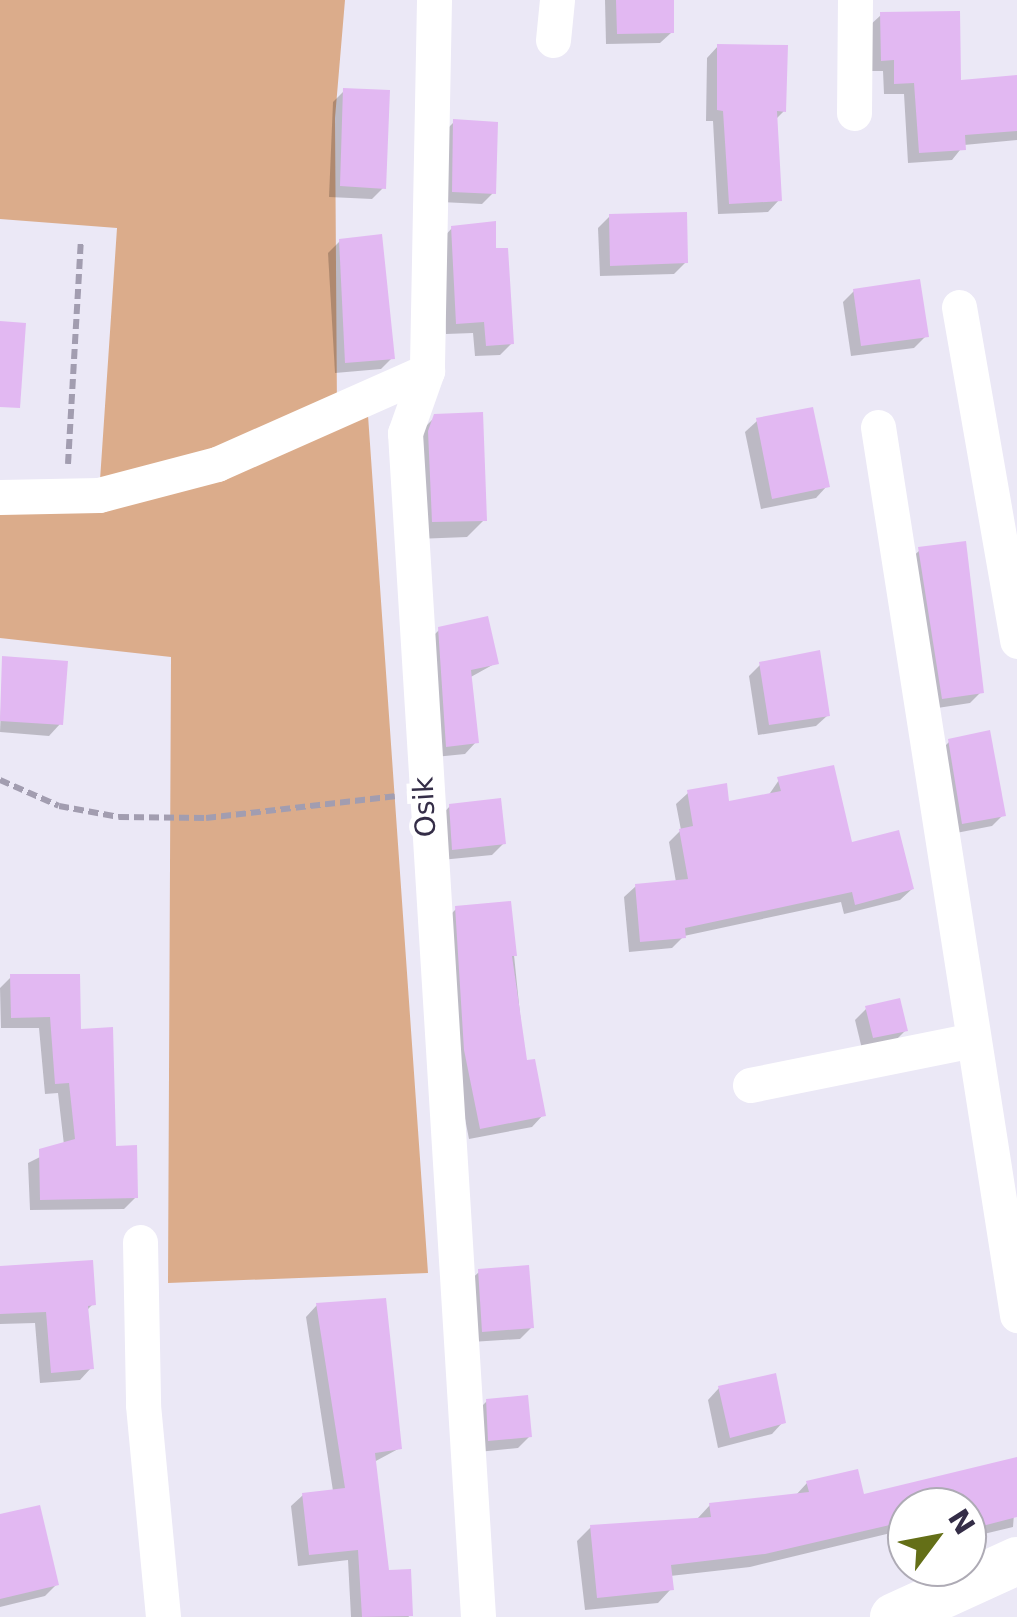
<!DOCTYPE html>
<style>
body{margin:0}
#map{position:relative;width:1017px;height:1617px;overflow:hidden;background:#ebe8f6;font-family:"DejaVu Sans",sans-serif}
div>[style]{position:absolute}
.green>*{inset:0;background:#dbac8b}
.shadow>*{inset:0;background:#0003}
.building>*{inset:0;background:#e2b8f2}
.path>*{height:6px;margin-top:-3px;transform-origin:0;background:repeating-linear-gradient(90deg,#a29db0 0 10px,transparent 0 15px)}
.street>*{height:35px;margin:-17.5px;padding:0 17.5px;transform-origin:17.5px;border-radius:17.5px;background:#fff}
.secondary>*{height:48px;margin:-24px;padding:0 24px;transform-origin:24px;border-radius:24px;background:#fff}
span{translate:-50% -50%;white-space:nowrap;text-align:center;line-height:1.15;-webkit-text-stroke:10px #fff;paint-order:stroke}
.street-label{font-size:28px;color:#342d47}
.north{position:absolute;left:887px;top:1487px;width:100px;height:100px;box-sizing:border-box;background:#fff;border:2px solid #aeabb5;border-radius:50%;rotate:58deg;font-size:28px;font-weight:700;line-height:40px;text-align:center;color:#342d47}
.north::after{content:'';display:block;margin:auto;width:35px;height:45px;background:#646f17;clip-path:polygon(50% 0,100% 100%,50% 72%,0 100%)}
</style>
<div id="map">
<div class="green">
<div style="clip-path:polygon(0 0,345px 0,335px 118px,337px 412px,367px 401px,428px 1273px,168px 1283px,171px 657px,0 638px,0 497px,99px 495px,117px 228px,0 219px)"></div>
</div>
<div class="shadow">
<div style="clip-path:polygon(605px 0,671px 0,672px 32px,660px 43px,606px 44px)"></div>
<div style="clip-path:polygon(881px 15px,959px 82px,1017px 77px,1017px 140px,964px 145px,952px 160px,908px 163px,904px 94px,884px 94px,883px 71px,870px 71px,869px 26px)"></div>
<div style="clip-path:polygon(718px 46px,784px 111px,775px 120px,779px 200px,768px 212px,718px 214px,713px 121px,706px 121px,707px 58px)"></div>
<div style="clip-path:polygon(344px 91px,384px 187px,372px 199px,329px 197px,333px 102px)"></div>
<div style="clip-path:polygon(454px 122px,493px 193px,482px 204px,441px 202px,443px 133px)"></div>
<div style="clip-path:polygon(610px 216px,686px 262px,674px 274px,600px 276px,598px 228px)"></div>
<div style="clip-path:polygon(452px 228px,494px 251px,511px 344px,500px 355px,475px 356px,473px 333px,446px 334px,441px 240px)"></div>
<div style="clip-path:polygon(340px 241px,392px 358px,381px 369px,335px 373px,328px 253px)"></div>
<div style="clip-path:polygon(854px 291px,926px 336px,914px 348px,851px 356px,843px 302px)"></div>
<div style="clip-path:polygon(436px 416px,484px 520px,467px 537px,416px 539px,418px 434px)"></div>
<div style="clip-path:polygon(757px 421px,827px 486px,816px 498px,761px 509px,745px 432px)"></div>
<div style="clip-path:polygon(920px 550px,981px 692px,970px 703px,931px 709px,908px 561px)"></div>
<div style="clip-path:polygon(440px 629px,496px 663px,469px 678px,476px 742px,465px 754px,435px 757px,428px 641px)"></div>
<div style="clip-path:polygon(3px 658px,60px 724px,49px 736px,0 732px)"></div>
<div style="clip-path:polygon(760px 665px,828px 715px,816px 726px,758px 735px,749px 676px)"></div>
<div style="clip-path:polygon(950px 741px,1003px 815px,992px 826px,951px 834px,938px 753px)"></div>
<div style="clip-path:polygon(779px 780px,850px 845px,912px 889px,900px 900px,844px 914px,841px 902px,684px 936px,672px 948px,629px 952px,624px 897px,636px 886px,676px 882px,669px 842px,681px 830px,676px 804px,688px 793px,727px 804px,768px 796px)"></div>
<div style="clip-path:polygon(450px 806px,503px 844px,492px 855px,441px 860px,439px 818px)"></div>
<div style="clip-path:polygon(457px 908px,514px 955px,525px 1063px,543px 1115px,532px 1127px,469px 1139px,454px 1063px,445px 920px)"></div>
<div style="clip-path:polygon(11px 977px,78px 1032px,113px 1149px,136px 1197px,124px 1209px,30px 1210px,28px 1163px,64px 1145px,58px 1093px,45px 1094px,39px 1028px,1px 1028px,0 988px)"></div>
<div style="clip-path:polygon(867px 1008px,905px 1031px,894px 1042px,862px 1049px,855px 1020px)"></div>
<div style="clip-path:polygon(0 1268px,93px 1304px,86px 1311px,91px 1368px,80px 1380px,40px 1383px,35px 1323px,0 1324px)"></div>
<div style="clip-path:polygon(479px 1272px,532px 1327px,520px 1339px,471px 1342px,467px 1283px)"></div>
<div style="clip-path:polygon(317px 1305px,400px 1448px,374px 1462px,387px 1573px,409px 1617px,351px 1617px,348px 1560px,298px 1566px,291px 1506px,303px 1495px,333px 1491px,306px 1317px)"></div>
<div style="clip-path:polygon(719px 1388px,783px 1422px,772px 1434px,718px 1448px,708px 1400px)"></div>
<div style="clip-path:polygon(487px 1401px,529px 1437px,518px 1448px,478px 1452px,475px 1413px)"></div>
<div style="clip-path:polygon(1017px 1474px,1013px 1527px,967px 1538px,967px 1507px,907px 1507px,907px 1553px,901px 1554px,895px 1532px,750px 1567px,670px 1576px,671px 1589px,658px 1603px,585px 1610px,577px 1541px,591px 1527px,697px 1519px,710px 1505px,795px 1496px,807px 1483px,862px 1497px)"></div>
<div style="clip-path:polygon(0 1517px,56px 1585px,45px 1596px,0 1607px)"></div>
</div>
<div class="building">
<div style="clip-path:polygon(616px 0,674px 0,674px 33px,617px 34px)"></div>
<div style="clip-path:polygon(960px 11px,961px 80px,1017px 75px,1017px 131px,965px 135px,966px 150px,919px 153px,914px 83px,894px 84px,894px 60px,881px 61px,880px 12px)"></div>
<div style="clip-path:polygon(717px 44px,788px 45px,786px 112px,777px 111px,782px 201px,729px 204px,723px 111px,717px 110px)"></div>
<div style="clip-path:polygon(343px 88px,390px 90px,386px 189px,340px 186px)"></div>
<div style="clip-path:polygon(453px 119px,498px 122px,496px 194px,452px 192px)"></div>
<div style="clip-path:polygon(687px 212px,688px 263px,610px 266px,609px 214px)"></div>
<div style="clip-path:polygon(496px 221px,496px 248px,508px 248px,514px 344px,486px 346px,484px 322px,456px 324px,451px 226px)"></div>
<div style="clip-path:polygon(382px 234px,395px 359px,345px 363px,339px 239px)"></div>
<div style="clip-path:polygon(920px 279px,929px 337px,861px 346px,853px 289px)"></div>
<div style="clip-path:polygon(0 321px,26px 323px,20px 408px,0 407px)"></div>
<div style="clip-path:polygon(813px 407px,830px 487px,772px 499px,756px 418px)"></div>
<div style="clip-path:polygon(483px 412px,487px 521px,432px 522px,428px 431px,434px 414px)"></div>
<div style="clip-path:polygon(966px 541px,984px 693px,942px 699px,918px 547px)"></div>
<div style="clip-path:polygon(488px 616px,499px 664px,471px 670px,479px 743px,446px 747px,438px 627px)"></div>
<div style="clip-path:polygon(820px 650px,830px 716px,769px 725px,759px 662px)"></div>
<div style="clip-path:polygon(2px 656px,68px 661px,63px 725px,0 721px)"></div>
<div style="clip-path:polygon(990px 730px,1006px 816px,962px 824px,948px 739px)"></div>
<div style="clip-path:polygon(834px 765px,852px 842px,899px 830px,914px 889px,855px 905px,852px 892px,685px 928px,686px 938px,640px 942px,635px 884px,688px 879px,679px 829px,693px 826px,687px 790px,727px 783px,729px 801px,781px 791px,777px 777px)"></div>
<div style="clip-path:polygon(501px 798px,506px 844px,452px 850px,449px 804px)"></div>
<div style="clip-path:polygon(511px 901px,517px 956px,512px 956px,527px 1060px,535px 1059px,546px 1116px,480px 1129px,464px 1050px,455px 906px)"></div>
<div style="clip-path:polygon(10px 974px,80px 974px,81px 1029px,113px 1027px,116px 1146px,137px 1145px,138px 1198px,40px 1200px,39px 1149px,75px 1139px,69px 1083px,55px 1084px,50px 1017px,11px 1018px)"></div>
<div style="clip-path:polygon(900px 998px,908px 1031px,873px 1038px,865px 1006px)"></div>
<div style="clip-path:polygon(93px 1260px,96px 1305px,88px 1306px,94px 1369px,51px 1373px,46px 1312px,0 1314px,0 1266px)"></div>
<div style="clip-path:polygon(529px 1265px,534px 1328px,482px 1332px,478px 1269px)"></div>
<div style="clip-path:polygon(386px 1298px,402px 1449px,375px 1453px,389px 1570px,411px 1569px,413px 1616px,362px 1617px,358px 1550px,309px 1555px,302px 1493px,345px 1488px,316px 1303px)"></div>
<div style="clip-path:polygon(776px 1373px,786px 1423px,730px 1438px,718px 1386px)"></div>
<div style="clip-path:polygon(528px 1395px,532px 1437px,488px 1441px,486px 1399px)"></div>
<div style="clip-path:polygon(1017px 1457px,1017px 1517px,967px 1530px,967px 1507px,907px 1507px,907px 1521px,765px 1554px,671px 1565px,674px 1590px,597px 1598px,590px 1525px,711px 1517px,709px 1503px,809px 1492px,806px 1481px,858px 1469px,864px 1494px)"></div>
<div style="clip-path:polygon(40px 1505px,59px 1585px,0 1599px,0 1514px)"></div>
</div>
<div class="path">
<div style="left:68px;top:464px;width:223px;rotate:-86.7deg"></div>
<div style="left:0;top:780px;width:64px;rotate:23.8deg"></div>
<div style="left:59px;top:806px;width:61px;rotate:10.4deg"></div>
<div style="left:119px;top:817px;width:87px;rotate:0.7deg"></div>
<div style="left:206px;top:818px;width:190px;rotate:-6.6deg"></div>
</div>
<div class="street">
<div style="left:434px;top:0;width:371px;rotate:91.1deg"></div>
<div style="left:427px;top:371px;width:66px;rotate:109.5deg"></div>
<div style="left:405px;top:433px;width:1186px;rotate:86.47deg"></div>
<div style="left:553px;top:40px;width:40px;rotate:-84.3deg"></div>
<div style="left:854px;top:113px;width:113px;rotate:-89.5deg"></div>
<div style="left:959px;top:307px;width:339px;rotate:80.1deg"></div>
<div style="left:878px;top:427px;width:899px;rotate:81.1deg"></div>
<div style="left:0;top:497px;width:99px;rotate:-1.2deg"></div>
<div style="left:99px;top:495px;width:122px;rotate:-14.7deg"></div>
<div style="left:217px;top:464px;width:230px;rotate:-23.9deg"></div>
<div style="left:750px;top:1085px;width:227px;rotate:-11.4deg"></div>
<div style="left:140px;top:1242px;width:163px;rotate:88.9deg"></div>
<div style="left:143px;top:1405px;width:213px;rotate:84.6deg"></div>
</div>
<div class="secondary">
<div style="left:894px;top:1617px;width:135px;rotate:-24.5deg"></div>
</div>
<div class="street-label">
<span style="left:425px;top:807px;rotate:-93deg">Osik</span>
</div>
<div class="north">N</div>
</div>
